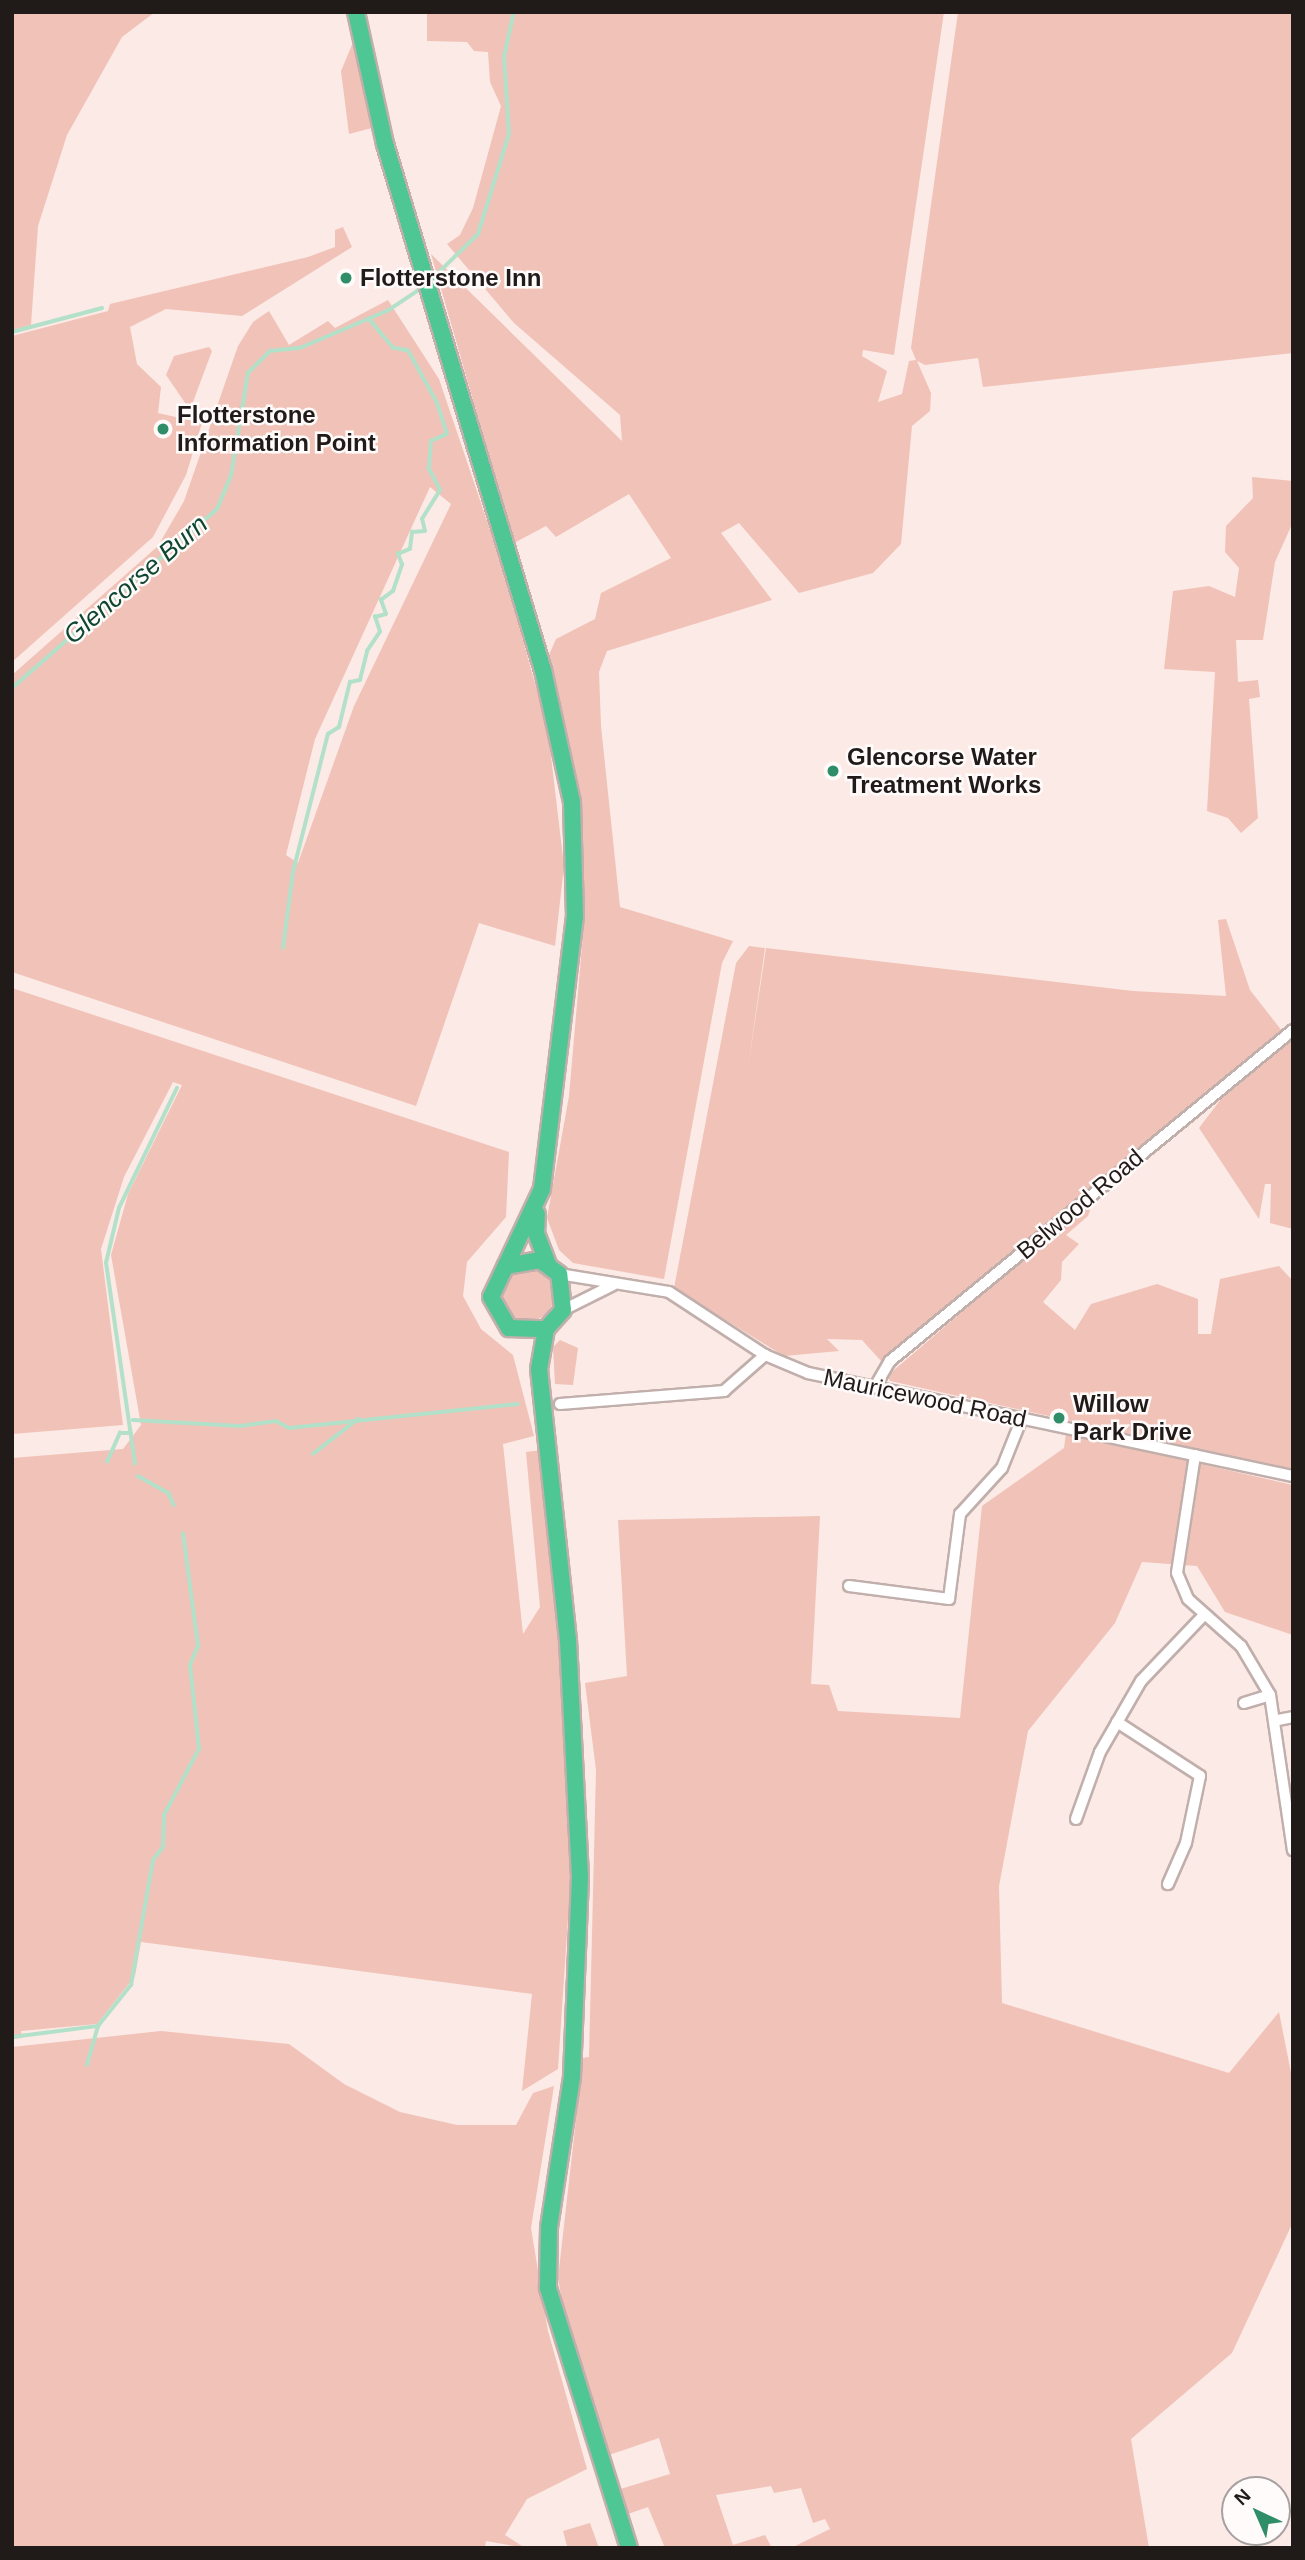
<!DOCTYPE html>
<style>
body{margin:0}
#map{position:relative;width:1305px;height:2560px;overflow:hidden;background:#fceae6;font-family:Arial,sans-serif}
div>[style]{position:absolute}
.green>*{inset:0;background:#f1c2b7}
.round{border-radius:50%}
.stream>*{height:3.5px;margin:-1.75px;padding:0 1.75px;transform-origin:1.75px;border-radius:1.75px;background:#b3e0c8}
.roads{filter:drop-shadow(2px 0 #c1afac) drop-shadow(-2px 0 #c1afac) drop-shadow(0 2px #c1afac) drop-shadow(0 -2px #c1afac)}
.minor>*{height:10px;margin:-5px;padding:0 5px;transform-origin:5px;border-radius:5px;background:#fff}
.highway>*{height:16px;margin:-8px;padding:0 8px;transform-origin:8px;border-radius:8px;background:#4fc794}
.dots>*{width:19px;height:19px;translate:-50% -50%;box-sizing:border-box;border:4px solid #fffbfa;border-radius:50%}
span{translate:-50% -50%;white-space:nowrap;text-align:center;line-height:1.15;-webkit-text-stroke:5px #fffbfa;paint-order:stroke}
.poi-label{font-size:24px;color:#201a19;font-weight:700}
.left{translate:0 -50%;text-align:left}
.street-label{font-size:24px;color:#201a19}
.water-label{font-size:26px;color:#0e4731;font-style:italic}
.frame{position:absolute;inset:0;border:14px solid #201a19;pointer-events:none}
.north{position:absolute;left:1221px;top:2476px;width:70px;height:70px;box-sizing:border-box;background:#fffbfa;border:2px solid #a6a1a0;border-radius:50%;rotate:316deg;font-size:19px;font-weight:700;line-height:28px;text-align:center;color:#201a19}
.north::after{content:'';display:block;margin:auto;width:24px;height:32px;background:#2f8e67;clip-path:polygon(50% 0,100% 100%,50% 72%,0 100%)}
</style>
<div id="map">
<div class="green">
<div style="clip-path:polygon(12px 12px,155px 12px,122px 37px,67px 135px,38px 226px,31px 325px,12px 330px)"></div>
<div style="clip-path:polygon(427px 12px,944px 12px,894px 355px,863px 350px,862px 356px,887px 371px,878px 402px,902px 394px,909px 361px,916px 360px,911px 348px,958px 12px,1293px 12px,1293px 353px,983px 387px,978px 358px,925px 365px,917px 361px,931px 393px,930px 411px,912px 426px,901px 544px,873px 573px,799px 593px,739px 523px,721px 533px,772px 600px,607px 651px,599px 672px,601px 726px,620px 907px,733px 941px,722px 963px,664px 1279px,573px 1263px,559px 1250px,547px 1218px,569px 1096px,584px 923px,577px 784px,549px 655px,556px 639px,595px 619px,601px 593px,671px 558px,629px 494px,556px 537px,546px 526px,514px 543px,431px 254px,622px 441px,620px 415px,514px 323px,447px 244px,460px 235px,473px 208px,501px 106px,490px 82px,488px 52px,474px 51px,467px 42px,427px 41px)"></div>
<div style="clip-path:polygon(354px 40px,372px 128px,349px 134px,341px 71px)"></div>
<div style="clip-path:polygon(343px 227px,352px 247px,242px 316px,166px 309px,130px 327px,137px 364px,161px 387px,158px 413px,202px 423px,186px 475px,153px 537px,12px 662px,12px 336px,108px 311px,110px 304px,308px 257px,335px 247px,335px 230px)"></div>
<div style="clip-path:polygon(evenodd,388px 300px,439px 379px,505px 574px,548px 731px,564px 866px,555px 946px,479px 923px,416px 1106px,12px 972px,12px 675px,158px 546px,184px 501px,238px 346px,253px 322px,269px 311px,289px 345px,328px 321px,335px 328px,388px 300px,430px 487px,451px 504px,354px 706px,298px 863px,286px 855px,315px 739px,430px 487px)"></div>
<div style="clip-path:polygon(209px 347px,212px 351px,190px 410px,166px 375px,174px 356px)"></div>
<div style="clip-path:polygon(1252px 477px,1293px 481px,1293px 522px,1275px 562px,1263px 640px,1236px 640px,1238px 682px,1258px 680px,1260px 697px,1249px 699px,1258px 818px,1241px 833px,1228px 818px,1207px 811px,1215px 672px,1164px 669px,1173px 591px,1209px 586px,1235px 597px,1239px 568px,1225px 552px,1226px 526px,1253px 498px)"></div>
<div style="clip-path:polygon(1226px 919px,1250px 990px,1282px 1031px,881px 1361px,862px 1340px,827px 1339px,839px 1351px,784px 1356px,674px 1288px,736px 963px,749px 946px,765px 948px,748px 1068px,766px 948px,1133px 991px,1226px 996px,1218px 920px)"></div>
<div style="clip-path:polygon(12px 988px,509px 1152px,506px 1217px,467px 1262px,463px 1296px,481px 1329px,513px 1355px,534px 1436px,503px 1444px,523px 1634px,540px 1607px,526px 1452px,542px 1450px,574px 1827px,558px 2069px,522px 2091px,532px 1994px,141px 1942px,135px 1976px,97px 2024px,21px 2031px,22px 2038px,12px 2039px,12px 1458px,123px 1449px,141px 1425px,111px 1255px,128px 1194px,182px 1085px,173px 1082px,124px 1177px,101px 1249px,123px 1425px,12px 1434px)"></div>
<div style="clip-path:polygon(1293px 1038px,1293px 1229px,1270px 1223px,1271px 1184px,1265px 1184px,1259px 1219px,1199px 1128px,1224px 1095px)"></div>
<div style="clip-path:polygon(1094px 1199px,1088px 1216px,1066px 1235px,1079px 1244px,1062px 1262px,1061px 1280px,1043px 1302px,1075px 1330px,1091px 1304px,1157px 1284px,1198px 1299px,1198px 1334px,1211px 1334px,1220px 1279px,1279px 1266px,1293px 1281px,1293px 1470px,890px 1381px,887px 1376px)"></div>
<div class="round" style="left:502px;top:1269px;width:52px;height:52px"></div>
<div style="clip-path:polygon(560px 1340px,578px 1348px,573px 1385px,555px 1384px,553px 1347px)"></div>
<div style="clip-path:polygon(1066px 1433px,1293px 1485px,1293px 1635px,1225px 1612px,1197px 1566px,1142px 1562px,1115px 1623px,1028px 1731px,999px 1886px,1002px 2003px,1229px 2073px,1279px 2012px,1293px 2083px,1293px 2222px,1232px 2353px,1131px 2439px,1149px 2548px,791px 2548px,830px 2529px,825px 2519px,813px 2523px,801px 2488px,774px 2493px,771px 2486px,716px 2495px,733px 2545px,765px 2535px,772px 2548px,665px 2548px,648px 2507px,625px 2515px,617px 2490px,670px 2474px,659px 2438px,606px 2456px,568px 2334px,558px 2278px,583px 2058px,589px 2057px,596px 1770px,585px 1683px,627px 1676px,618px 1520px,820px 1516px,811px 1684px,829px 1685px,838px 1711px,960px 1718px,982px 1506px,1064px 1448px)"></div>
<div style="clip-path:polygon(161px 2031px,289px 2044px,344px 2084px,400px 2112px,457px 2125px,516px 2125px,533px 2093px,554px 2086px,531px 2228px,548px 2331px,587px 2469px,527px 2499px,505px 2535px,525px 2548px,486px 2541px,485px 2548px,12px 2548px,12px 2047px)"></div>
<div style="clip-path:polygon(590px 2523px,599px 2548px,567px 2546px,563px 2531px)"></div>
</div>
<div class="stream">
<div style="left:430px;top:281px;width:67px;rotate:-44.4deg"></div>
<div style="left:478px;top:234px;width:105px;rotate:-72.8deg"></div>
<div style="left:509px;top:134px;width:77px;rotate:-93.7deg"></div>
<div style="left:504px;top:57px;width:46px;rotate:-77.5deg"></div>
<div style="left:12px;top:332px;width:93px;rotate:-14.9deg"></div>
<div style="left:12px;top:688px;width:272px;rotate:-41.1deg"></div>
<div style="left:217px;top:509px;width:36px;rotate:-67deg"></div>
<div style="left:231px;top:476px;width:104px;rotate:-80.6deg"></div>
<div style="left:248px;top:373px;width:31px;rotate:-45deg"></div>
<div style="left:270px;top:351px;width:30px;rotate:-6deg"></div>
<div style="left:300px;top:348px;width:97px;rotate:-23.1deg"></div>
<div style="left:389px;top:310px;width:40px;rotate:-34deg"></div>
<div style="left:283px;top:948px;width:77px;rotate:-82.5deg"></div>
<div style="left:293px;top:872px;width:142px;rotate:-75.8deg"></div>
<div style="left:328px;top:734px;width:13px;rotate:-32deg"></div>
<div style="left:339px;top:727px;width:46px;rotate:-76.3deg"></div>
<div style="left:350px;top:682px;width:10px;rotate:-11deg"></div>
<div style="left:360px;top:680px;width:30px;rotate:-76deg"></div>
<div style="left:367px;top:651px;width:23px;rotate:-56deg"></div>
<div style="left:380px;top:632px;width:16px;rotate:-108deg"></div>
<div style="left:375px;top:617px;width:11px;rotate:-15deg"></div>
<div style="left:386px;top:614px;width:15px;rotate:-110deg"></div>
<div style="left:381px;top:600px;width:15px;rotate:-37deg"></div>
<div style="left:393px;top:591px;width:28px;rotate:-71deg"></div>
<div style="left:402px;top:565px;width:12px;rotate:-110deg"></div>
<div style="left:398px;top:554px;width:13px;rotate:-23deg"></div>
<div style="left:410px;top:549px;width:17px;rotate:-83deg"></div>
<div style="left:412px;top:532px;width:13px;rotate:-4deg"></div>
<div style="left:425px;top:531px;width:12px;rotate:-104deg"></div>
<div style="left:422px;top:519px;width:34px;rotate:-58deg"></div>
<div style="left:440px;top:490px;width:24px;rotate:-118deg"></div>
<div style="left:429px;top:469px;width:28px;rotate:-86deg"></div>
<div style="left:431px;top:441px;width:17px;rotate:-24deg"></div>
<div style="left:447px;top:434px;width:33px;rotate:-108deg"></div>
<div style="left:437px;top:403px;width:60px;rotate:-119.1deg"></div>
<div style="left:408px;top:351px;width:15px;rotate:-169deg"></div>
<div style="left:393px;top:348px;width:38px;rotate:-130deg"></div>
<div style="left:133px;top:1420px;width:107px;rotate:3.2deg"></div>
<div style="left:240px;top:1426px;width:36px;rotate:-8deg"></div>
<div style="left:276px;top:1421px;width:15px;rotate:28deg"></div>
<div style="left:289px;top:1428px;width:230px;rotate:-6deg"></div>
<div style="left:313px;top:1454px;width:57px;rotate:-37.9deg"></div>
<div style="left:107px;top:1462px;width:32px;rotate:-66deg"></div>
<div style="left:120px;top:1433px;width:11px"></div>
<div style="left:135px;top:1464px;width:203px;rotate:-98.2deg"></div>
<div style="left:106px;top:1263px;width:57px;rotate:-76.7deg"></div>
<div style="left:119px;top:1208px;width:133px;rotate:-64.2deg"></div>
<div style="left:138px;top:1476px;width:35px;rotate:29deg"></div>
<div style="left:169px;top:1493px;width:13px;rotate:67deg"></div>
<div style="left:12px;top:2037px;width:87px;rotate:-7.3deg"></div>
<div style="left:98px;top:2026px;width:53px;rotate:-51.2deg"></div>
<div style="left:131px;top:1985px;width:127px;rotate:-80deg"></div>
<div style="left:153px;top:1860px;width:16px;rotate:-52deg"></div>
<div style="left:163px;top:1847px;width:32px;rotate:-88deg"></div>
<div style="left:164px;top:1815px;width:75px;rotate:-62.1deg"></div>
<div style="left:199px;top:1749px;width:84px;rotate:-96.1deg"></div>
<div style="left:190px;top:1665px;width:21px;rotate:-67deg"></div>
<div style="left:198px;top:1646px;width:113px;rotate:-97.6deg"></div>
<div style="left:87px;top:2065px;width:41px;rotate:-74.2deg"></div>
</div>
<div class="roads">
<div class="minor">
<div style="left:559px;top:1274px;width:111px;rotate:9.3deg"></div>
<div style="left:669px;top:1292px;width:115px;rotate:33.3deg"></div>
<div style="left:765px;top:1355px;width:47px;rotate:22.7deg"></div>
<div style="left:808px;top:1373px;width:496px;rotate:12deg"></div>
<div style="left:563px;top:1310px;width:56px;rotate:-26.6deg"></div>
<div style="left:876px;top:1385px;width:28px;rotate:-60deg"></div>
<div style="left:890px;top:1361px;width:522px;rotate:-39.4deg"></div>
<div style="left:560px;top:1404px;width:165px;rotate:-4.5deg"></div>
<div style="left:724px;top:1391px;width:55px;rotate:-41.3deg"></div>
<div style="left:1195px;top:1455px;width:119px;rotate:98.7deg"></div>
<div style="left:1177px;top:1573px;width:28px;rotate:67deg"></div>
<div style="left:1188px;top:1599px;width:71px;rotate:41.6deg"></div>
<div style="left:1241px;top:1646px;width:57px;rotate:59.4deg"></div>
<div style="left:1270px;top:1695px;width:157px;rotate:81.6deg"></div>
<div style="left:849px;top:1586px;width:101px;rotate:7.4deg"></div>
<div style="left:949px;top:1599px;width:86px;rotate:-82.6deg"></div>
<div style="left:960px;top:1514px;width:62px;rotate:-47.6deg"></div>
<div style="left:1002px;top:1468px;width:54px;rotate:-68.2deg"></div>
<div style="left:1244px;top:1703px;width:27px;rotate:-17deg"></div>
<div style="left:1278px;top:1720px;width:15px;rotate:-11deg"></div>
<div style="left:1117px;top:1722px;width:99px;rotate:33deg"></div>
<div style="left:1200px;top:1776px;width:68px;rotate:101.8deg"></div>
<div style="left:1186px;top:1843px;width:45px;rotate:113.7deg"></div>
<div style="left:1076px;top:1819px;width:71px;rotate:-70.3deg"></div>
<div style="left:1100px;top:1752px;width:82px;rotate:-60deg"></div>
<div style="left:1141px;top:1681px;width:90px;rotate:-46.4deg"></div>
</div>
<div class="highway">
<div style="left:356px;top:12px;width:135px;rotate:77.6deg"></div>
<div style="left:385px;top:144px;width:549px;rotate:73.28deg"></div>
<div style="left:543px;top:670px;width:135px;rotate:77.6deg"></div>
<div style="left:572px;top:802px;width:114px;rotate:88.5deg"></div>
<div style="left:575px;top:916px;width:275px;rotate:96.9deg"></div>
<div style="left:542px;top:1189px;width:119px;rotate:115.3deg"></div>
<div style="left:491px;top:1297px;width:36px;rotate:60deg"></div>
<div style="left:509px;top:1328px;width:37px;rotate:2deg"></div>
<div style="left:546px;top:1329px;width:25px;rotate:-48deg"></div>
<div style="left:563px;top:1310px;width:36px;rotate:-96deg"></div>
<div style="left:559px;top:1274px;width:24px;rotate:-144deg"></div>
<div style="left:540px;top:1260px;width:35px;rotate:170deg"></div>
<div style="left:537px;top:1214px;width:19px;rotate:93deg"></div>
<div style="left:536px;top:1233px;width:33px;rotate:69deg"></div>
<div style="left:546px;top:1329px;width:41px;rotate:99.9deg"></div>
<div style="left:539px;top:1369px;width:273px;rotate:83.9deg"></div>
<div style="left:568px;top:1640px;width:237px;rotate:87.1deg"></div>
<div style="left:580px;top:1877px;width:200px;rotate:92.3deg"></div>
<div style="left:572px;top:2077px;width:153px;rotate:98.7deg"></div>
<div style="left:549px;top:2228px;width:60px;rotate:91deg"></div>
<div style="left:548px;top:2288px;width:272px;rotate:72.7deg"></div>
</div>
</div>
<div class="dots">
<div style="left:346px;top:278px;background:#2f8e67"></div>
<div style="left:163px;top:429px;background:#2f8e67"></div>
<div style="left:833px;top:771px;background:#2f8e67"></div>
<div style="left:1059px;top:1418px;background:#2f8e67"></div>
</div>
<div class="poi-label">
<span class="left" style="left:360px;top:278px">Flotterstone Inn</span>
<span class="left" style="left:177px;top:429px">Flotterstone<br>Information Point</span>
<span class="left" style="left:847px;top:771px">Glencorse Water<br>Treatment Works</span>
<span class="left" style="left:1073px;top:1418px">Willow<br>Park Drive</span>
</div>
<div class="street-label">
<span style="left:1080px;top:1204px;rotate:-40deg">Belwood Road</span>
<span style="left:925px;top:1398px;rotate:12deg">Mauricewood Road</span>
</div>
<div class="water-label">
<span style="left:136px;top:580px;rotate:-41deg">Glencorse Burn</span>
</div>
<div class="frame"></div>
<div class="north">N</div>
</div>
